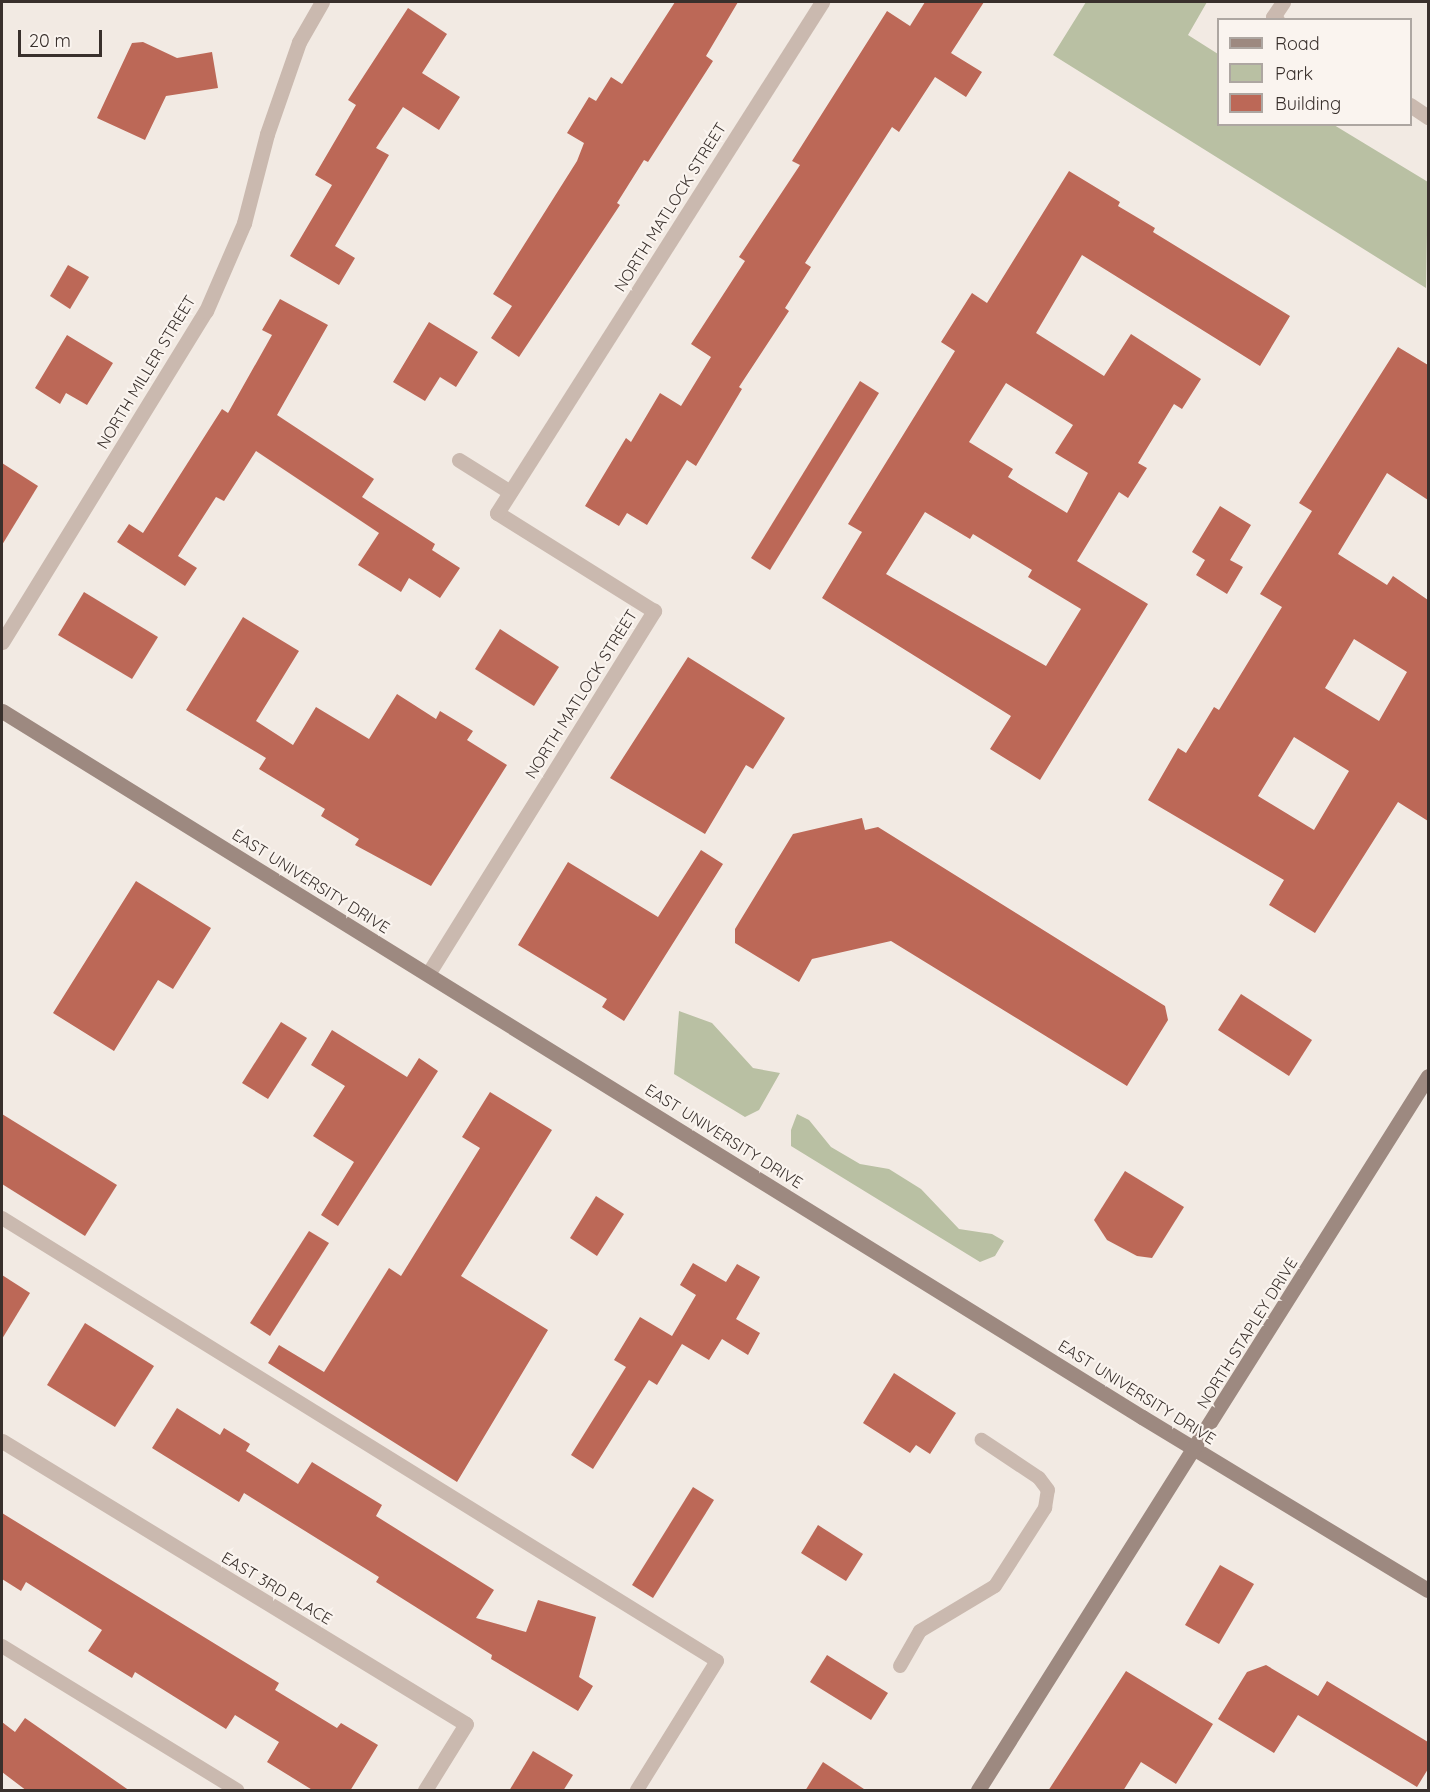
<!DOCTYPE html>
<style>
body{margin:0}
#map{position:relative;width:1430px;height:1792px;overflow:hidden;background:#f2eae3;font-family:Quicksand,sans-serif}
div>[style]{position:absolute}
.green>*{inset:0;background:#b9c0a3}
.building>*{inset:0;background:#bc6857}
.service>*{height:14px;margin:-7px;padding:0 7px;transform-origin:7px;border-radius:7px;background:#cab9af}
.minor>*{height:15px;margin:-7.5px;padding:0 7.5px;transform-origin:7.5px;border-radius:7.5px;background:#cab9af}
.secondary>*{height:15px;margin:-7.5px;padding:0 7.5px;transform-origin:7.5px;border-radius:7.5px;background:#9d8980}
span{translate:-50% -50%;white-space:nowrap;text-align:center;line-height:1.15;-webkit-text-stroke:4.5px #faf4ef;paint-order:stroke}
.street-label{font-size:16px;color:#39302c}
.frame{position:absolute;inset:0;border:3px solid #39302c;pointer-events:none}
.legend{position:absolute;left:1217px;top:18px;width:195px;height:108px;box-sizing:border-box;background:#faf4ef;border:2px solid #ada6a1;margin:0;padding:8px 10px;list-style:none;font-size:18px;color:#39302c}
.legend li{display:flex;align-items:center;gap:12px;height:30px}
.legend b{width:30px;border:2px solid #ada6a1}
.scale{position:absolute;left:18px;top:30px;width:84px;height:27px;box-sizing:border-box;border:3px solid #39302c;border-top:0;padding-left:8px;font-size:18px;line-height:21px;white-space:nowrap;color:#39302c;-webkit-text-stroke:4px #faf4ef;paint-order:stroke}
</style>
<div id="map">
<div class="green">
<div style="clip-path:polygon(1086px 2px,1207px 2px,1188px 35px,1218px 54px,1218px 124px,1334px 125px,1428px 182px,1426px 288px,1053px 55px)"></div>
<div style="clip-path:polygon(679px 1011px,712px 1023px,753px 1068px,780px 1073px,759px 1110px,745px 1117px,674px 1074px)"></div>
<div style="clip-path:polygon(797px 1114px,809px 1120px,831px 1147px,860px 1164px,889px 1169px,921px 1189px,959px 1229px,992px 1234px,1004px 1241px,995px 1256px,980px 1262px,791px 1146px,791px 1130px)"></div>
</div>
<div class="building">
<div style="clip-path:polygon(675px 2px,738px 2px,706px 56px,713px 61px,648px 162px,644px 160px,617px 203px,620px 205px,519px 357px,491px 338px,512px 306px,493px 294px,577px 161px,584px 143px,567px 133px,589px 97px,596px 101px,611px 77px,622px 84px)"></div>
<div style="clip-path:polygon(925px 2px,984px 2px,951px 53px,982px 72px,966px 97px,935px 77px,899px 132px,892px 127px,805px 263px,811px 267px,785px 308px,789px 311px,739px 387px,742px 389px,696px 466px,687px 460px,647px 525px,627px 513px,619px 526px,585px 506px,626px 438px,631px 442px,660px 393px,681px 406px,711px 357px,691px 344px,745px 261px,739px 257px,800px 165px,792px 161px,887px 11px,910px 26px)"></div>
<div style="clip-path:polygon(408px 8px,447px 34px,422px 73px,460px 97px,439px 130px,403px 107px,376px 148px,389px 155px,335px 246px,355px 258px,339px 285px,290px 256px,332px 185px,315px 175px,356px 105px,348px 100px)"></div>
<div style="clip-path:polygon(143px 42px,177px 58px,212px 52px,218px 88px,166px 96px,145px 140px,97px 118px,132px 43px)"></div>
<div style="clip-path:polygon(evenodd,1069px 171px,1120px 202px,1118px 206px,1155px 228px,1153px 232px,1290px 316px,1260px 366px,1082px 255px,1036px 333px,1104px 376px,1131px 334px,1201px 379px,1182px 409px,1174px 404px,1138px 463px,1147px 468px,1128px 498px,1119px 492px,1077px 561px,1148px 604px,1040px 780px,990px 749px,1011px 716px,822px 598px,862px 532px,848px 524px,955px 351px,941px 342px,972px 293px,987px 303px,1069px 171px,1006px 383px,1073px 425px,1055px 453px,1088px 473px,1067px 513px,1008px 477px,1013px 469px,969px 442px,1006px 383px,1069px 171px,925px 512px,970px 539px,973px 534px,1032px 570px,1028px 577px,1081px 609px,1046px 666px,886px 574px,925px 512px)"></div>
<div style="clip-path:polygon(68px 265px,89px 277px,70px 309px,50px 296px)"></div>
<div style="clip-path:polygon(280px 299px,328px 325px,277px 415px,374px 479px,362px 497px,435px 544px,432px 550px,460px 568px,440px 598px,409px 578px,401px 592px,358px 565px,379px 533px,256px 451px,224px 501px,216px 497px,178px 556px,197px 568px,185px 586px,117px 542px,129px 524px,143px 533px,222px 409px,228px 413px,272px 335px,262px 330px)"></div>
<div style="clip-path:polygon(429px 322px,478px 352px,456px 387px,440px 377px,425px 401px,393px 382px)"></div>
<div style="clip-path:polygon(67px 335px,113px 363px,87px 405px,66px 393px,60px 404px,35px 388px)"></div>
<div style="clip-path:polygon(evenodd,1398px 347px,1428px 365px,1428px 500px,1387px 473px,1338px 554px,1387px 585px,1393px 576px,1428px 600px,1428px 821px,1398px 802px,1315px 933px,1269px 905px,1284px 880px,1148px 800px,1178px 748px,1186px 753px,1214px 707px,1219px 710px,1282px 607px,1260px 594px,1312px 511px,1299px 503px,1398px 347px,1354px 639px,1407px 672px,1379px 721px,1325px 688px,1354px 639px,1398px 347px,1294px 737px,1349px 771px,1314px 830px,1258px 796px,1294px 737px)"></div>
<div style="clip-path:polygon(860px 381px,879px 393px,770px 570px,751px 558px)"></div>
<div style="clip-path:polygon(2px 463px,38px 486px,2px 545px)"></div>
<div style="clip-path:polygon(1220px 506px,1251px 525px,1230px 560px,1243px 567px,1227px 594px,1196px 575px,1205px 560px,1192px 552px)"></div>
<div style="clip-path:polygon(84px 592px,158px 637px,132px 679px,58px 635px)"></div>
<div style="clip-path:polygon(243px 617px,299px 651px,256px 721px,293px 745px,316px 707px,369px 739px,397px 694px,436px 719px,440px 711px,473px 731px,467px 740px,507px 765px,431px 886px,355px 845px,359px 839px,321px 816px,325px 809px,259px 769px,266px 758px,186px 710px)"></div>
<div style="clip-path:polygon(500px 629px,559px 667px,534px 706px,475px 669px)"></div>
<div style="clip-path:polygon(688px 657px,785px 718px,753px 769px,746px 765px,705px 834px,610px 778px)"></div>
<div style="clip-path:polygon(862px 818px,865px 830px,878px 827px,1165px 1006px,1168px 1020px,1127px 1086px,891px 941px,812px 959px,799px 982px,735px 943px,735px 929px,793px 834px)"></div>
<div style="clip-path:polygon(701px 850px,723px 864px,624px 1021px,602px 1007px,607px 999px,518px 945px,568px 862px,658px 917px)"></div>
<div style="clip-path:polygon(136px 881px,211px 928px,173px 989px,158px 980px,114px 1051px,53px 1013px)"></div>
<div style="clip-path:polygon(1241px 994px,1312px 1040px,1289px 1076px,1218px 1030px)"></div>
<div style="clip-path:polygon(281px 1022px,307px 1038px,268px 1099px,242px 1083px)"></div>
<div style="clip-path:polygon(332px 1030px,407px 1077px,419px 1058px,438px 1071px,338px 1226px,321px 1215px,354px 1162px,313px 1136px,345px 1086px,311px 1065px)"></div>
<div style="clip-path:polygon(490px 1092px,552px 1130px,461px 1276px,548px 1330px,457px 1482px,268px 1363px,279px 1345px,324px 1372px,389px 1268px,401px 1276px,480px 1148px,462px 1137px)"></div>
<div style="clip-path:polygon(2px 1114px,117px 1185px,85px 1236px,2px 1184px)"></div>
<div style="clip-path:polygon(1125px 1171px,1184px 1207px,1152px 1258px,1137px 1256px,1107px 1240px,1094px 1220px)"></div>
<div style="clip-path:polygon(596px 1196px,624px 1214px,597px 1256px,570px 1238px)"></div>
<div style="clip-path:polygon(309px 1231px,329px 1243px,270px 1336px,250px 1323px)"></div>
<div style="clip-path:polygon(693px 1263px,726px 1282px,737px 1264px,760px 1277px,736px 1319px,760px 1333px,748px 1355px,722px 1339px,709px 1360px,682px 1344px,657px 1385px,649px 1380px,593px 1469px,571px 1455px,626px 1367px,614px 1360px,640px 1317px,672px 1336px,696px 1295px,680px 1285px)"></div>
<div style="clip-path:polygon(2px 1275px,30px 1293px,2px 1339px)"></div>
<div style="clip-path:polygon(85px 1323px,154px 1366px,115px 1427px,47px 1385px)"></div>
<div style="clip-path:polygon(894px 1373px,956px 1413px,930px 1454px,916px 1445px,910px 1453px,863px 1423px)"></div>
<div style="clip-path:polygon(177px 1408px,220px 1435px,224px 1428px,250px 1444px,246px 1451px,298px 1484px,312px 1462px,382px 1505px,376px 1516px,494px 1590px,476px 1618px,526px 1632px,538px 1600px,596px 1617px,579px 1677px,593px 1686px,578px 1711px,491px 1659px,492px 1655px,376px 1582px,379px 1577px,244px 1493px,239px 1502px,152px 1448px)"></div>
<div style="clip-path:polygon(693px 1487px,714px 1500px,653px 1598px,632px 1585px)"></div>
<div style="clip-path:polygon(2px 1513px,279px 1683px,275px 1690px,337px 1728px,341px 1723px,378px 1745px,350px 1791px,314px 1791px,267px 1762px,279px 1742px,235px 1715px,226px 1729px,135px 1672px,132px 1678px,88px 1651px,102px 1630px,26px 1582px,21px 1591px,2px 1579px)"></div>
<div style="clip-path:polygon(818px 1525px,863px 1554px,846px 1581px,801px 1553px)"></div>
<div style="clip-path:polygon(1220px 1565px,1254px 1584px,1219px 1644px,1185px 1625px)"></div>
<div style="clip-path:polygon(827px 1655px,888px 1693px,871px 1720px,810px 1682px)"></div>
<div style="clip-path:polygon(1266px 1665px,1318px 1696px,1327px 1681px,1428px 1742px,1428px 1769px,1417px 1787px,1298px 1715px,1274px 1753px,1218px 1719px,1247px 1672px)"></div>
<div style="clip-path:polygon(1126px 1671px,1213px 1724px,1176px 1784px,1141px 1762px,1123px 1791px,1048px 1791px)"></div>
<div style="clip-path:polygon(25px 1718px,130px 1791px,27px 1791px,2px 1772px,2px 1722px,15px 1732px)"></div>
<div style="clip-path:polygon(533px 1751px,573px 1775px,563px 1791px,509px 1791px)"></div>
<div style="clip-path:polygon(823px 1762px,867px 1791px,805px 1791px)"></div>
</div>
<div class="service">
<div style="left:2px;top:1218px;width:841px;rotate:31.78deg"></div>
<div style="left:717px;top:1661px;width:152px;rotate:121.8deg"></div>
<div style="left:2px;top:1646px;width:276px;rotate:31.5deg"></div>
<div style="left:900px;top:1666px;width:40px;rotate:-60.3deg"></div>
<div style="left:920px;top:1631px;width:87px;rotate:-31deg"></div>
<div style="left:995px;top:1586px;width:93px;rotate:-57.3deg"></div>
<div style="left:1045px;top:1508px;width:18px;rotate:-81deg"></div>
<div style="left:1048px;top:1490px;width:15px;rotate:-127deg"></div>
<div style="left:1039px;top:1478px;width:69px;rotate:-146.3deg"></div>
</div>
<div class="minor">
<div style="left:1277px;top:20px;width:5px;rotate:-143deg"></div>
<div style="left:1273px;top:17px;width:18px;rotate:-56deg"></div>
<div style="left:1410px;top:105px;width:22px;rotate:34deg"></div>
<div style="left:459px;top:460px;width:60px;rotate:32.1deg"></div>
<div style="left:2px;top:642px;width:389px;rotate:-58.4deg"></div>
<div style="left:206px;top:311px;width:96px;rotate:-66.6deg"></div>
<div style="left:244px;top:223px;width:92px;rotate:-75.5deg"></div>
<div style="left:267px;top:134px;width:97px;rotate:-70.8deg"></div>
<div style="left:299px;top:42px;width:46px;rotate:-60.1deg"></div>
<div style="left:428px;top:974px;width:428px;rotate:-58.1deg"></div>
<div style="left:654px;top:611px;width:185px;rotate:-148deg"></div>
<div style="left:497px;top:513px;width:606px;rotate:-57.54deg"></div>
<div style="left:2px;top:1441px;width:543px;rotate:31.38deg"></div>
<div style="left:466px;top:1724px;width:78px;rotate:121.8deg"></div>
</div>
<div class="secondary">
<div style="left:2px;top:711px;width:1341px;rotate:31.77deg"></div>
<div style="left:1142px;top:1417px;width:334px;rotate:31.2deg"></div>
<div style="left:978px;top:1790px;width:844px;rotate:-57.78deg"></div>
</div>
<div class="street-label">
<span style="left:670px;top:207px;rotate:-58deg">NORTH MATLOCK STREET</span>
<span style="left:146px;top:372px;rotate:-59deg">NORTH MILLER STREET</span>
<span style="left:581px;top:694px;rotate:-58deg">NORTH MATLOCK STREET</span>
<span style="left:311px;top:881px;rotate:32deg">EAST UNIVERSITY DRIVE</span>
<span style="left:724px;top:1136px;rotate:32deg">EAST UNIVERSITY DRIVE</span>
<span style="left:1247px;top:1333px;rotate:-58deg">NORTH STAPLEY DRIVE</span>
<span style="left:1137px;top:1392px;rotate:32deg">EAST UNIVERSITY DRIVE</span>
<span style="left:277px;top:1588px;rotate:31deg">EAST 3RD PLACE</span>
</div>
<div class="frame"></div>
<ul class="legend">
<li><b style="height:8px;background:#9d8980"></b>Road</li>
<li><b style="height:16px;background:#b9c0a3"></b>Park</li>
<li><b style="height:16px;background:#bc6857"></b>Building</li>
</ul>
<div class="scale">20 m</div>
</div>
